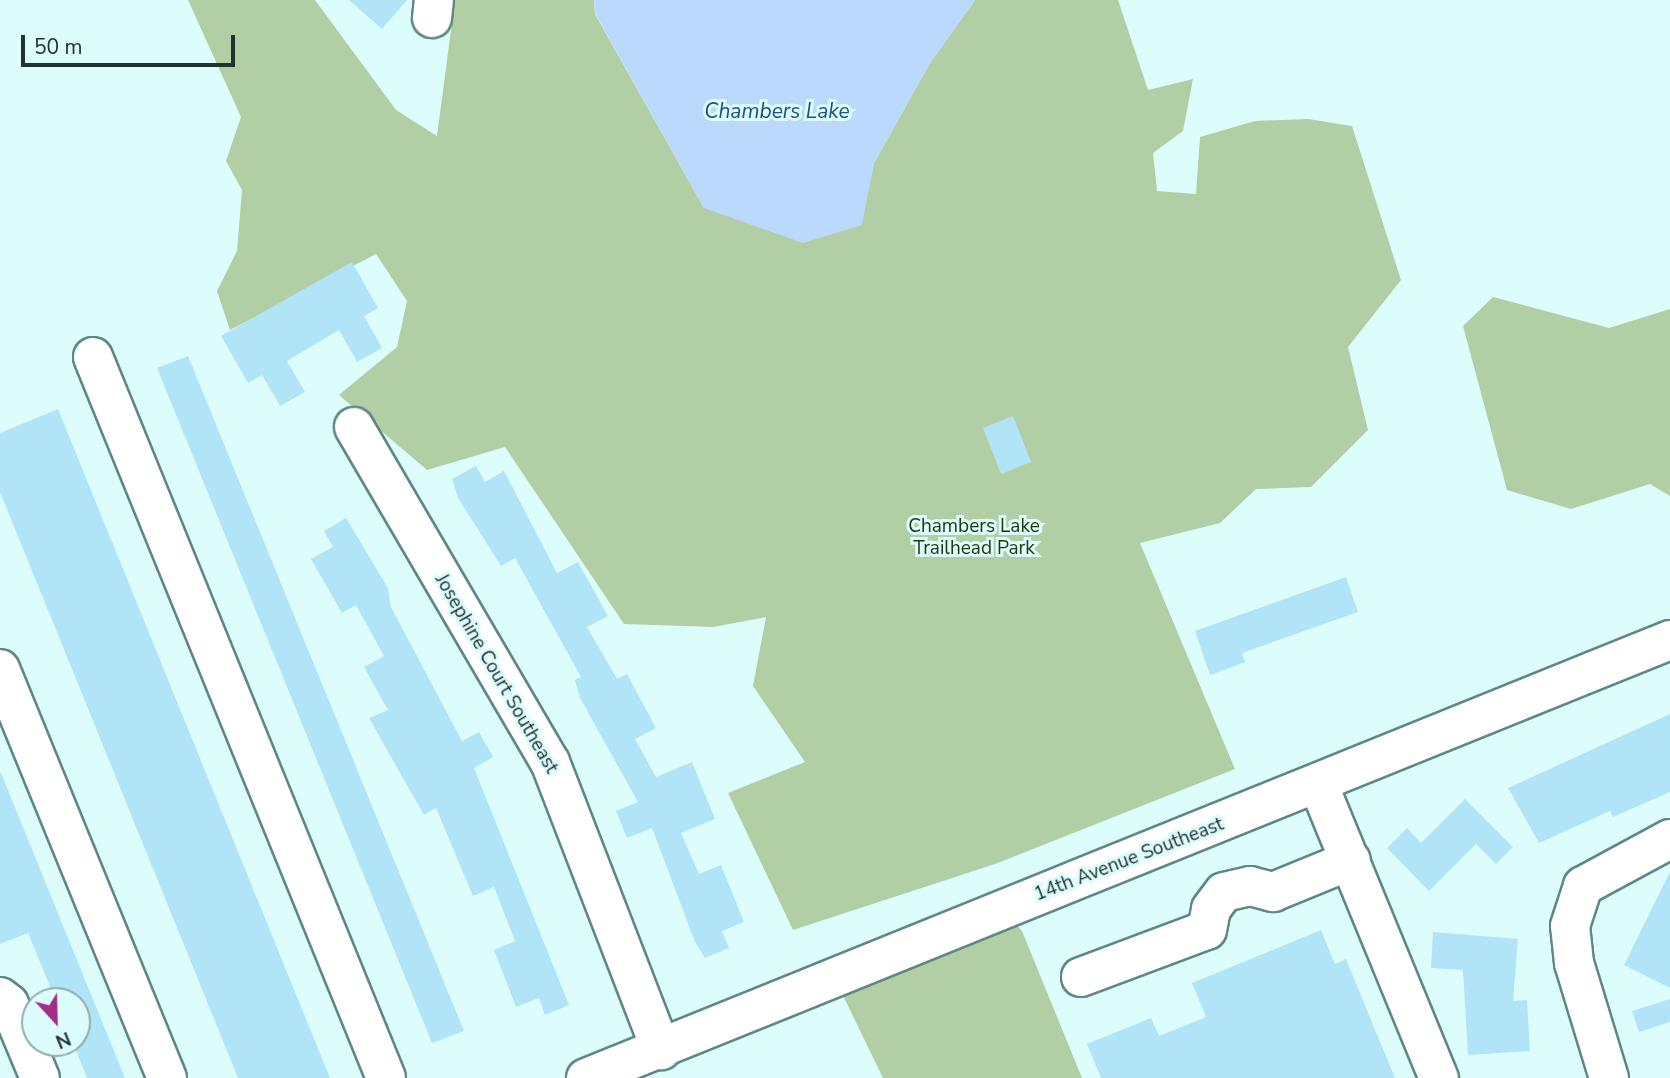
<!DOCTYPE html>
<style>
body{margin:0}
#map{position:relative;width:1670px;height:1078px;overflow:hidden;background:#dcfdfc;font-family:"Nunito Sans",sans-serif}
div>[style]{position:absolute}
.green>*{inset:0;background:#b2cea5}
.water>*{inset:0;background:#bad9fc}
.building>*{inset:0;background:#b1e4f7}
.roads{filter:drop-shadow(2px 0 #608786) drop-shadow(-2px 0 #608786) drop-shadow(0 2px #608786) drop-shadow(0 -2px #608786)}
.minor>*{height:38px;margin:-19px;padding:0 19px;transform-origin:19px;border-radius:19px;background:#fff}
span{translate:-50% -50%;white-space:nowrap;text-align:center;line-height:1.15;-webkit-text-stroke:6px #dcfdfc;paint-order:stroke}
.park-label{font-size:19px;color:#1c380c}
.street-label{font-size:19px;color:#223232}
.water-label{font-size:21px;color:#1c5184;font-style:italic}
.north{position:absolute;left:21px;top:987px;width:70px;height:70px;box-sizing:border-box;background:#dcfdfc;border:2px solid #92acab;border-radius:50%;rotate:158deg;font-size:19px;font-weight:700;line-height:28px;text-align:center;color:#223232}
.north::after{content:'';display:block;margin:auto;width:24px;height:32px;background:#a12e89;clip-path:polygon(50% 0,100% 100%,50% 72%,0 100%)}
.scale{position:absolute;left:21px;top:35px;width:214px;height:32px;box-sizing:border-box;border:4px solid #223232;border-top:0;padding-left:9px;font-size:21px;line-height:24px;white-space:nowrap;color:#223232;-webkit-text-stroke:5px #dcfdfc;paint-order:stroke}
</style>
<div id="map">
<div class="green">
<div style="clip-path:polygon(188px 0,315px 0,396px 110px,437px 136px,455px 0,594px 0,595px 14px,704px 208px,864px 211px,874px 163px,930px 63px,975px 0,1118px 0,1148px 90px,1193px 79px,1183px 131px,1153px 153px,1157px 191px,1196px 194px,1200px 137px,1255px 121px,1308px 119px,1352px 126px,1401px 280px,1348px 347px,1368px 430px,1311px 487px,1256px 489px,1220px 523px,1140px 543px,1235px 769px,995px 864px,793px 930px,728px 793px,805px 762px,753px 686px,766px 617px,713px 627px,624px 624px,505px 447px,427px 470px,339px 395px,397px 347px,407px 301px,376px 254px,230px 330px,217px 291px,237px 251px,242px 190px,226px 161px,241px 117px)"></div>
<div style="clip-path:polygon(1493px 297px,1609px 328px,1670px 309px,1670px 496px,1650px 484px,1571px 509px,1507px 490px,1463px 326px)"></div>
<div style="clip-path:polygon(1003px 909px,1022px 931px,1082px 1078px,883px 1078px,833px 975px)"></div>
</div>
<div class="water">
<div style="clip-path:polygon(594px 0,975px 0,930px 63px,874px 163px,862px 225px,803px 243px,704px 208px,595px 13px)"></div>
</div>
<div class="building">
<div style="clip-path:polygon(349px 0,407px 0,382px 29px)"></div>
<div style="clip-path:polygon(352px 262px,378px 308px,364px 316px,382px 348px,357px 362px,339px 330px,287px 361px,305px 392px,280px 406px,262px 375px,248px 383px,221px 336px)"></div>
<div style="clip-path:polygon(188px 356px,464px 1031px,432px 1043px,157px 368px)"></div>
<div style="clip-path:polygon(58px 409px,330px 1078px,238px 1078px,0 492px,0 433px)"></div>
<div style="clip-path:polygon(1013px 416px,1031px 462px,1001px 474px,983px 428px)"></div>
<div style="clip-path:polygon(476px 466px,485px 482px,504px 471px,557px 573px,578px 562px,608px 616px,587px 627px,617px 679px,627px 674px,656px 728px,635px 739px,656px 777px,692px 762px,715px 819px,681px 833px,699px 874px,721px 865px,744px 922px,722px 931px,729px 948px,705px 958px,695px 942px,652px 828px,627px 838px,616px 811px,638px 802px,580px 698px,575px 680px,581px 677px,515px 558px,501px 566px,458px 498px,452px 479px)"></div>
<div style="clip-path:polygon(346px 518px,388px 588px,391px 607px,462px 741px,479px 732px,493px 757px,474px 768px,569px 1005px,545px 1015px,539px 998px,516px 1007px,494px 950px,515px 941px,494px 887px,473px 896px,436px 808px,424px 815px,369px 718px,388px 710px,364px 667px,384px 656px,356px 605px,342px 613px,311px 559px,333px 547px,324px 531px)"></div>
<div style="clip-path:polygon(1346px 577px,1358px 612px,1242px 653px,1245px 662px,1210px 675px,1195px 631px)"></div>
<div style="clip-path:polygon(1670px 714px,1670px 792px,1613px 817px,1610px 811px,1539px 843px,1508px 788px)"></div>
<div style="clip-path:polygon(0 773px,1px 773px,125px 1078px,87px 1078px,73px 1043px,77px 1001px,56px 1001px,28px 933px,0 944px)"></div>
<div style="clip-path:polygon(1465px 799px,1513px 847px,1496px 864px,1476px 844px,1429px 891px,1387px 848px,1407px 828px,1421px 843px)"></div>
<div style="clip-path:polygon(1670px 872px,1670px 988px,1624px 965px)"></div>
<div style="clip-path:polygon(1321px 930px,1335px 964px,1346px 959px,1395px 1078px,1101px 1078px,1087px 1044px,1151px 1018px,1159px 1036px,1206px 1017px,1192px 983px)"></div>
<div style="clip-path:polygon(1433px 932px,1518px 939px,1513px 1001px,1527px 1000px,1530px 1051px,1468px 1055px,1463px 970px,1431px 968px)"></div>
<div style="clip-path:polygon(1670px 999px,1670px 1022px,1639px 1032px,1632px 1011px)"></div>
</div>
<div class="roads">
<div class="minor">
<div style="left:432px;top:18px;width:18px;rotate:-84deg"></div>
<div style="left:93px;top:357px;width:778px;rotate:67.88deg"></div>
<div style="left:354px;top:427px;width:388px;rotate:59.7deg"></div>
<div style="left:550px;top:762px;width:309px;rotate:68.9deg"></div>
<div style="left:0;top:669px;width:442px;rotate:67.8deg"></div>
<div style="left:1319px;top:786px;width:316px;rotate:67.7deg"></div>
<div style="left:1081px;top:977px;width:134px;rotate:-20.5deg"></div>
<div style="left:1207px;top:930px;width:21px;rotate:-79deg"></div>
<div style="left:1211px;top:909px;width:21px;rotate:-53deg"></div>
<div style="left:1224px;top:892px;width:27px;rotate:-13deg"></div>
<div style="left:1250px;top:886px;width:24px;rotate:15deg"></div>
<div style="left:1273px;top:892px;width:84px;rotate:-22.3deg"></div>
<div style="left:0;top:997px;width:11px;rotate:38deg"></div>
<div style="left:9px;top:1004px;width:80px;rotate:67.3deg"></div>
<div style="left:586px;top:1078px;width:1169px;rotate:-22deg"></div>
<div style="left:1609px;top:1078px;width:120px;rotate:-106.9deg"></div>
<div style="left:1574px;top:963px;width:37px;rotate:-96deg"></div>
<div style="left:1570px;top:926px;width:42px;rotate:-72deg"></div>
<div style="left:1583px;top:886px;width:99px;rotate:-28.4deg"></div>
</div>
</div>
<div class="park-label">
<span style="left:974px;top:538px">Chambers Lake<br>Trailhead Park</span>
</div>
<div class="street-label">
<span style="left:496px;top:674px;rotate:60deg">Josephine Court Southeast</span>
<span style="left:1129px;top:860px;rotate:-21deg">14th Avenue Southeast</span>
</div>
<div class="water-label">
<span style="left:777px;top:111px">Chambers Lake</span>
</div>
<div class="north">N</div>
<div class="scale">50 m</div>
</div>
